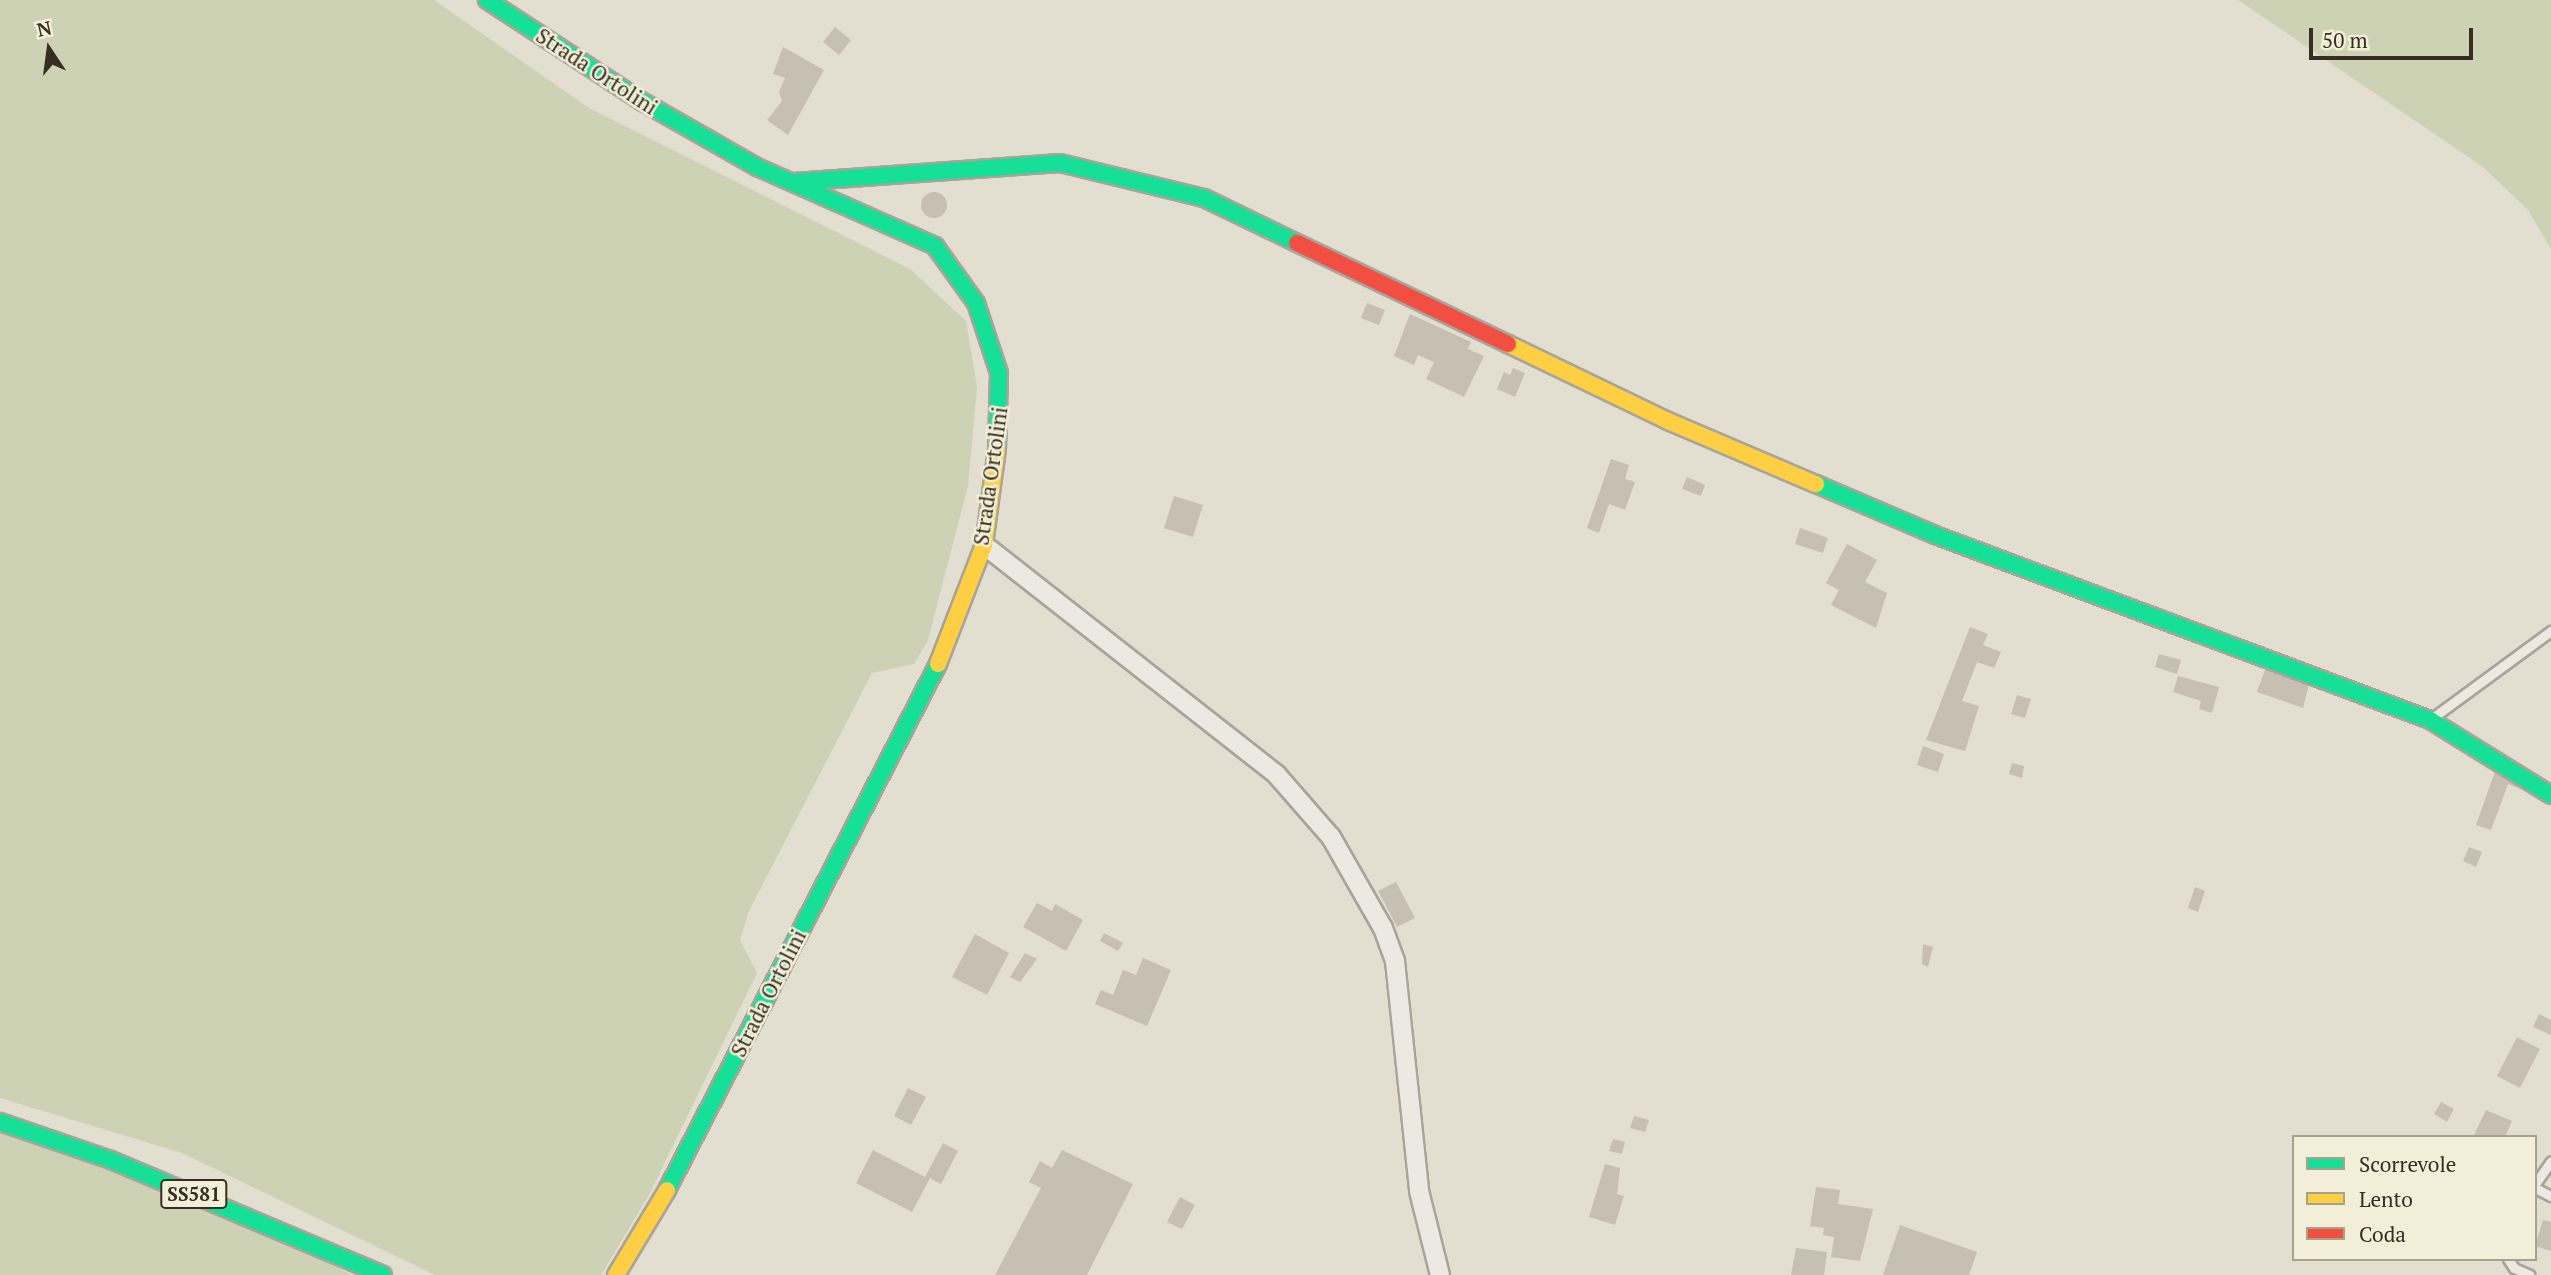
<!DOCTYPE html>
<style>
body{margin:0}
#map{position:relative;width:2551px;height:1275px;overflow:hidden;background:#e2dfd1;font-family:"PT Serif",serif}
div>[style]{position:absolute}
.green>*{inset:0;background:#ced2b5}
.building>*{inset:0;background:#c6bfb2}
.round{border-radius:50%}
.roads{filter:drop-shadow(2px 0 #a8a499) drop-shadow(-2px 0 #a8a499) drop-shadow(0 2px #a8a499) drop-shadow(0 -2px #a8a499)}
.lane>*{height:9px;margin:-4.5px;padding:0 4.5px;transform-origin:4.5px;border-radius:4.5px;background:#ebe9e1}
.street>*{height:18px;margin:-9px;padding:0 9px;transform-origin:9px;border-radius:9px;background:#ebe9e1}
.fast>*{height:16px;margin:-8px;padding:0 8px;transform-origin:8px;border-radius:8px;background:#16e098}
.slow>*{height:16px;margin:-8px;padding:0 8px;transform-origin:8px;border-radius:8px;background:#ffcf43}
.jam>*{height:16px;margin:-8px;padding:0 8px;transform-origin:8px;border-radius:8px;background:#f24e42}
span{translate:-50% -50%;white-space:nowrap;text-align:center;line-height:1.15;-webkit-text-stroke:5px #f2eed8;paint-order:stroke}
.shield-label span{padding:2px 5px;background:#f2eed8;border:2px solid;border-radius:5px;-webkit-text-stroke-width:0}
.shield-label{font-size:19px;color:#372e21;font-weight:700}
.street-label{font-size:21px;color:#372e21}
.legend{position:absolute;left:2292px;top:1135px;width:245px;height:126px;box-sizing:border-box;background:#f2eed8;border:2px solid #a7a18f;margin:0;padding:9px 12px;list-style:none;font-size:21px;color:#372e21}
.legend li{display:flex;align-items:center;gap:14px;height:35px}
.legend b{width:35px;border:2px solid #a7a18f}
.north{position:absolute;left:14px;top:14px;width:70px;height:70px;-webkit-text-stroke:5px #f2eed8;paint-order:stroke;rotate:347deg;font-size:19px;font-weight:700;line-height:28px;text-align:center;color:#372e21}
.north::after{content:'';display:block;margin:auto;width:24px;height:32px;background:#372e21;clip-path:polygon(50% 0,100% 100%,50% 72%,0 100%)}
.scale{position:absolute;left:2309px;top:28px;width:164px;height:32px;box-sizing:border-box;border:4px solid #372e21;border-top:0;padding-left:9px;font-size:21px;line-height:24px;white-space:nowrap;color:#372e21;-webkit-text-stroke:5px #f2eed8;paint-order:stroke}
</style>
<div id="map">
<div class="green">
<div style="clip-path:polygon(0 0,434px 0,589px 108px,910px 269px,966px 321px,977px 387px,968px 486px,928px 640px,914px 664px,872px 673px,749px 911px,740px 940px,757px 973px,649px 1195px,601px 1275px,435px 1275px,182px 1153px,0 1098px)"></div>
<div style="clip-path:polygon(2238px 0,2551px 0,2551px 249px,2528px 210px,2483px 167px)"></div>
<div style="clip-path:polygon(0 1132px,208px 1203px,352px 1275px,0 1275px)"></div>
</div>
<div class="building">
<div style="clip-path:polygon(835px 27px,851px 40px,839px 55px,823px 42px)"></div>
<div style="clip-path:polygon(783px 47px,824px 70px,788px 135px,767px 120px,782px 101px,779px 92px,785px 78px,773px 74px)"></div>
<div class="round" style="left:921px;top:192px;width:26px;height:26px"></div>
<div style="clip-path:polygon(1367px 303px,1385px 310px,1379px 325px,1361px 318px)"></div>
<div style="clip-path:polygon(1410px 314px,1471px 342px,1468px 349px,1484px 356px,1464px 397px,1426px 379px,1434px 362px,1418px 355px,1414px 365px,1394px 356px)"></div>
<div style="clip-path:polygon(1513px 368px,1525px 373px,1515px 397px,1497px 389px,1504px 372px,1510px 375px)"></div>
<div style="clip-path:polygon(1611px 459px,1629px 465px,1625px 479px,1635px 482px,1625px 510px,1609px 504px,1599px 533px,1587px 528px)"></div>
<div style="clip-path:polygon(1687px 477px,1705px 485px,1701px 496px,1682px 489px)"></div>
<div style="clip-path:polygon(1174px 496px,1203px 505px,1193px 537px,1164px 528px)"></div>
<div style="clip-path:polygon(1800px 528px,1828px 538px,1823px 553px,1795px 544px)"></div>
<div style="clip-path:polygon(1847px 544px,1877px 560px,1865px 582px,1887px 593px,1876px 628px,1831px 605px,1839px 590px,1826px 583px)"></div>
<div style="clip-path:polygon(1970px 627px,1988px 634px,1983px 645px,2001px 652px,1994px 668px,1977px 662px,1962px 701px,1979px 706px,1965px 751px,1926px 740px)"></div>
<div style="clip-path:polygon(2159px 654px,2181px 660px,2177px 674px,2155px 667px)"></div>
<div style="clip-path:polygon(2266px 667px,2309px 684px,2303px 708px,2257px 692px)"></div>
<div style="clip-path:polygon(2178px 676px,2219px 687px,2212px 713px,2199px 709px,2201px 701px,2173px 692px)"></div>
<div style="clip-path:polygon(2017px 695px,2031px 699px,2025px 718px,2011px 714px)"></div>
<div style="clip-path:polygon(1923px 746px,1944px 754px,1938px 772px,1917px 765px)"></div>
<div style="clip-path:polygon(2012px 763px,2024px 766px,2022px 778px,2009px 774px)"></div>
<div style="clip-path:polygon(2497px 766px,2520px 789px,2508px 784px,2491px 830px,2476px 825px)"></div>
<div style="clip-path:polygon(2469px 847px,2482px 852px,2476px 867px,2463px 861px)"></div>
<div style="clip-path:polygon(1396px 882px,1415px 918px,1397px 927px,1378px 891px)"></div>
<div style="clip-path:polygon(2195px 887px,2205px 891px,2198px 912px,2188px 908px)"></div>
<div style="clip-path:polygon(1037px 903px,1052px 911px,1055px 904px,1083px 920px,1066px 951px,1023px 927px)"></div>
<div style="clip-path:polygon(1104px 933px,1123px 943px,1118px 951px,1100px 941px)"></div>
<div style="clip-path:polygon(975px 934px,1009px 953px,987px 995px,952px 977px)"></div>
<div style="clip-path:polygon(1923px 944px,1933px 947px,1928px 967px,1922px 964px)"></div>
<div style="clip-path:polygon(1025px 953px,1037px 959px,1020px 982px,1010px 977px)"></div>
<div style="clip-path:polygon(1143px 958px,1171px 970px,1147px 1026px,1095px 1004px,1101px 990px,1113px 995px,1123px 970px,1136px 975px)"></div>
<div style="clip-path:polygon(2539px 1014px,2551px 1020px,2551px 1035px,2533px 1027px)"></div>
<div style="clip-path:polygon(2517px 1037px,2540px 1049px,2520px 1088px,2497px 1076px)"></div>
<div style="clip-path:polygon(908px 1088px,926px 1097px,911px 1125px,894px 1116px)"></div>
<div style="clip-path:polygon(2441px 1102px,2454px 1109px,2447px 1122px,2434px 1114px)"></div>
<div style="clip-path:polygon(2486px 1110px,2512px 1121px,2505px 1137px,2473px 1137px)"></div>
<div style="clip-path:polygon(1634px 1116px,1649px 1120px,1645px 1132px,1630px 1128px)"></div>
<div style="clip-path:polygon(1613px 1139px,1625px 1142px,1622px 1154px,1609px 1151px)"></div>
<div style="clip-path:polygon(943px 1143px,958px 1151px,941px 1184px,930px 1178px,912px 1212px,856px 1183px,873px 1150px,925px 1177px)"></div>
<div style="clip-path:polygon(1062px 1150px,1133px 1184px,1087px 1275px,995px 1275px,1041px 1188px,1029px 1182px,1040px 1161px,1052px 1168px)"></div>
<div style="clip-path:polygon(1605px 1164px,1620px 1168px,1617px 1194px,1624px 1196px,1615px 1225px,1589px 1217px)"></div>
<div style="clip-path:polygon(1816px 1187px,1840px 1190px,1838px 1204px,1873px 1209px,1860px 1261px,1831px 1257px,1834px 1237px,1823px 1235px,1824px 1228px,1810px 1226px)"></div>
<div style="clip-path:polygon(1180px 1197px,1195px 1205px,1182px 1229px,1167px 1222px)"></div>
<div style="clip-path:polygon(2543px 1220px,2551px 1222px,2551px 1251px,2535px 1246px)"></div>
<div style="clip-path:polygon(1900px 1225px,1977px 1252px,1969px 1275px,1883px 1275px)"></div>
<div style="clip-path:polygon(1796px 1248px,1827px 1252px,1824px 1275px,1791px 1275px)"></div>
</div>
<div class="roads">
<div class="lane">
<div style="left:2431px;top:719px;width:149px;rotate:-36.3deg"></div>
<div style="left:2535px;top:1184px;width:28px;rotate:-55deg"></div>
<div style="left:2535px;top:1188px;width:18px;rotate:27deg"></div>
<div style="left:2508px;top:1259px;width:11px;rotate:56deg"></div>
<div style="left:2514px;top:1268px;width:17px;rotate:24deg"></div>
</div>
<div class="street">
<div style="left:984px;top:545px;width:371px;rotate:38.1deg"></div>
<div style="left:1276px;top:774px;width:84px;rotate:48.9deg"></div>
<div style="left:1331px;top:837px;width:105px;rotate:60.3deg"></div>
<div style="left:1383px;top:928px;width:35px;rotate:70deg"></div>
<div style="left:1395px;top:961px;width:231px;rotate:84deg"></div>
<div style="left:1419px;top:1191px;width:87px;rotate:76deg"></div>
</div>
<div class="fast">
<div style="left:487px;top:0;width:186px;rotate:33.2deg"></div>
<div style="left:643px;top:102px;width:131px;rotate:29.7deg"></div>
<div style="left:757px;top:167px;width:195px;rotate:23.9deg"></div>
<div style="left:935px;top:246px;width:70px;rotate:54.3deg"></div>
<div style="left:976px;top:303px;width:74px;rotate:71.8deg"></div>
<div style="left:999px;top:373px;width:76px;rotate:91.5deg"></div>
<div style="left:794px;top:182px;width:267px;rotate:-4.1deg"></div>
<div style="left:1060px;top:163px;width:148px;rotate:13.7deg"></div>
<div style="left:1204px;top:198px;width:103px;rotate:25.8deg"></div>
<div style="left:1816px;top:484px;width:129px;rotate:23.2deg"></div>
<div style="left:1935px;top:535px;width:528px;rotate:20.49deg"></div>
<div style="left:2430px;top:720px;width:142px;rotate:31.8deg"></div>
<div style="left:0;top:1122px;width:117px;rotate:18.9deg"></div>
<div style="left:111px;top:1160px;width:295px;rotate:22.9deg"></div>
<div style="left:667px;top:1190px;width:592px;rotate:-62.74deg"></div>
</div>
<div class="slow">
<div style="left:1508px;top:344px;width:178px;rotate:25.7deg"></div>
<div style="left:1668px;top:421px;width:161px;rotate:23.1deg"></div>
<div style="left:938px;top:664px;width:128px;rotate:-68.9deg"></div>
<div style="left:984px;top:545px;width:97px;rotate:-82.3deg"></div>
<div style="left:616px;top:1275px;width:99px;rotate:-59deg"></div>
</div>
<div class="jam">
<div style="left:1297px;top:243px;width:234px;rotate:25.6deg"></div>
</div>
</div>
<div class="shield-label">
<span style="left:194px;top:1194px">SS581</span>
</div>
<div class="street-label">
<span style="left:597px;top:71px;rotate:33deg">Strada Ortolini</span>
<span style="left:990px;top:476px;rotate:-82deg">Strada Ortolini</span>
<span style="left:768px;top:993px;rotate:-63deg">Strada Ortolini</span>
</div>
<ul class="legend">
<li><b style="height:9px;background:#16e098"></b>Scorrevole</li>
<li><b style="height:9px;background:#ffcf43"></b>Lento</li>
<li><b style="height:9px;background:#f24e42"></b>Coda</li>
</ul>
<div class="north">N</div>
<div class="scale">50 m</div>
</div>
